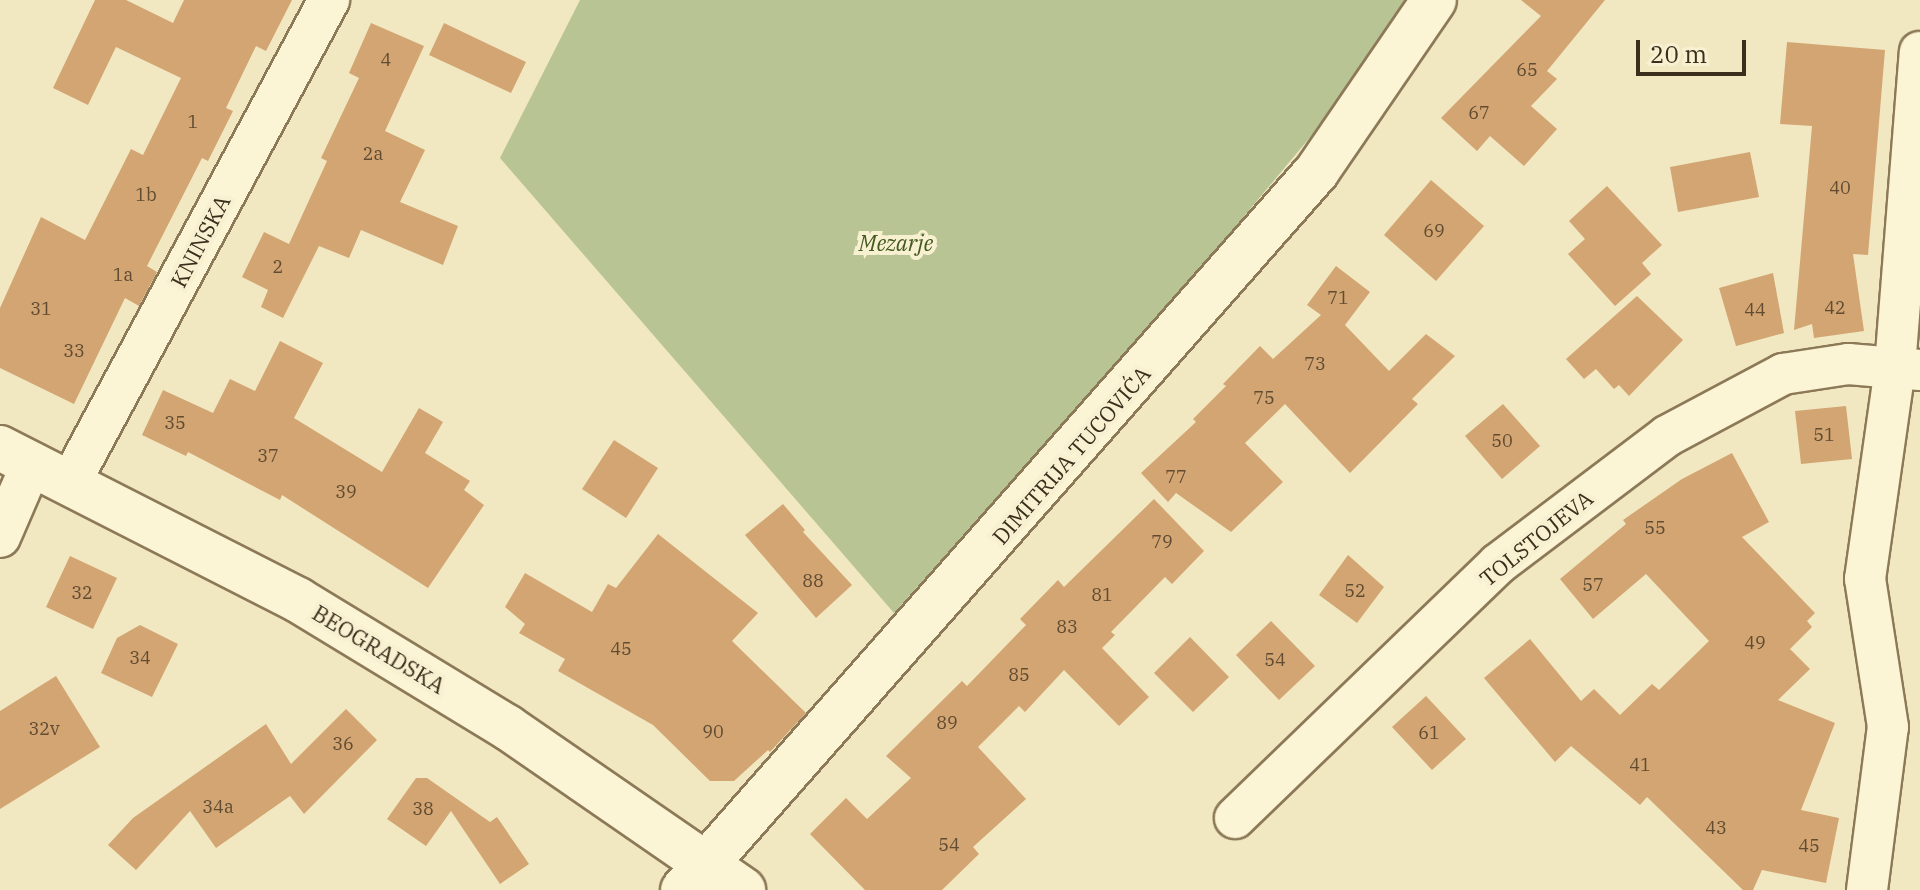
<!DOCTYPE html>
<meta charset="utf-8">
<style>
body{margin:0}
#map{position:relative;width:1920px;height:890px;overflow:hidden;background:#f1e8c1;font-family:"IBM Plex Serif",serif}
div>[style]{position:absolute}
.cemetery>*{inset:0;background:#b9c494}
.building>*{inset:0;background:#d2a573}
.roads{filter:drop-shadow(2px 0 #8c7957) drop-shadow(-2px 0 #8c7957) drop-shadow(0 2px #8c7957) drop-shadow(0 -2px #8c7957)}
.street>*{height:40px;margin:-20px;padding:0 20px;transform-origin:20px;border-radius:20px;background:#fbf4d5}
.secondary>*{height:44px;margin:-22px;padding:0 22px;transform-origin:22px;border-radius:22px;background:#fbf4d5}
span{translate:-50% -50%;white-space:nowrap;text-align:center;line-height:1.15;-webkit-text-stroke:8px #f8f1d1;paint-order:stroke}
.number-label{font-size:18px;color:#614c32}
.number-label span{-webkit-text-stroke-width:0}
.street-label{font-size:22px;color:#3b2e1c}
.park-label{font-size:22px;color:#455921;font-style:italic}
.scale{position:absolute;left:1636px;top:40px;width:110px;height:36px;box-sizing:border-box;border:4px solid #3b2e1c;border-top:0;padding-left:10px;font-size:24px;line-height:28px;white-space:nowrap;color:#3b2e1c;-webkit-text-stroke:6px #f8f1d1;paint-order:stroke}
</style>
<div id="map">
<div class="cemetery">
<div style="clip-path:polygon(580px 0,1407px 0,1331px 112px,1206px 262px,894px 613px,500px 158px)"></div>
</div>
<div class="building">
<div style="clip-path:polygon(95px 0,126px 0,173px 23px,184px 0,292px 0,266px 51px,256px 46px,226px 108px,233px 111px,208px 161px,202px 158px,147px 266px,157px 272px,139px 306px,125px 298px,74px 404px,0 368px,0 308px,41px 217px,85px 240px,131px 149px,143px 155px,181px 78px,116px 47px,88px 105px,53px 88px)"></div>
<div style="clip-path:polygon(1521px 0,1605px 0,1547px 71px,1557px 79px,1531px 106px,1557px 129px,1524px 166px,1490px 136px,1477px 151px,1441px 118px,1541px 16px)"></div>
<div style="clip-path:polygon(371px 23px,424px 46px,385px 131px,425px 150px,400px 202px,458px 226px,443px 265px,361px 230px,349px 258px,319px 246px,283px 318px,261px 307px,268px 290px,242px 277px,264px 232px,289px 244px,327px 161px,321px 158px,359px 78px,349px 73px)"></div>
<div style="clip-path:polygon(444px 23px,526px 62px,511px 93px,429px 55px)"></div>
<div style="clip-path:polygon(1787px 42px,1885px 50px,1868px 255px,1853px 254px,1864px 331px,1814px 338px,1812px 324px,1794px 330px,1812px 126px,1780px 124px)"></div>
<div style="clip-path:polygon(1750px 152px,1759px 197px,1678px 212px,1670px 167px)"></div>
<div style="clip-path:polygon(1431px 180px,1484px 226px,1436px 281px,1384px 235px)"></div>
<div style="clip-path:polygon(1607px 186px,1662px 245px,1642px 263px,1651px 274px,1615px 306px,1568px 254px,1585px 239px,1569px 221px)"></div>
<div style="clip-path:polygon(1336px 266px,1370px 292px,1345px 325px,1389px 371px,1426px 334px,1455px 356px,1412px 399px,1418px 404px,1350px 473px,1285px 404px,1245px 443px,1283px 482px,1231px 532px,1176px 493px,1168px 502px,1141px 473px,1196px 422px,1193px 419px,1226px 386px,1223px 384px,1260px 346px,1273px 359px,1321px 315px,1307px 305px)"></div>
<div style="clip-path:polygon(1773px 273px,1784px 333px,1736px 346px,1719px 288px)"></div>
<div style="clip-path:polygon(1637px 296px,1683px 340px,1629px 396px,1619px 385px,1614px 389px,1596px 369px,1584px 379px,1566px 359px)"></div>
<div style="clip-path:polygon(280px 341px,323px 363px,294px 418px,382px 472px,419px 408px,443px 422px,425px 453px,470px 481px,464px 490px,484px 505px,428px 588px,282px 495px,280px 500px,188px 452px,186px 456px,142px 435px,163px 390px,213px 413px,230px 379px,255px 391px)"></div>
<div style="clip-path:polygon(1503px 404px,1540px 446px,1502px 479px,1465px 436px)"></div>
<div style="clip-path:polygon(1846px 406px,1852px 459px,1801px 464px,1795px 411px)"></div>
<div style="clip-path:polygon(614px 440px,658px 468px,626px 518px,582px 489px)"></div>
<div style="clip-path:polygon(1732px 453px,1769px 522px,1742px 537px,1815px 613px,1807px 621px,1812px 627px,1790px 649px,1810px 669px,1778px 700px,1835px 723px,1801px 810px,1839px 818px,1826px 883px,1762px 870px,1753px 890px,1743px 890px,1647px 797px,1640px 805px,1571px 746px,1555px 762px,1484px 678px,1530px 639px,1581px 701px,1594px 689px,1620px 715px,1652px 684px,1659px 690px,1709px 641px,1646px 574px,1593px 619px,1560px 579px,1626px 524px,1623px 520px,1682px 479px)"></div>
<div style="clip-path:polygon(1154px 499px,1204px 551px,1172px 584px,1165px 577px,1111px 632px,1115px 635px,1102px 648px,1149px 697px,1119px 726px,1064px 670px,1025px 712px,1019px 706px,978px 747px,1026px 799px,973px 847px,979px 854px,942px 890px,865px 890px,810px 834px,846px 798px,867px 819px,911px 778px,886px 756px,962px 681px,967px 686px,1026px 625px,1020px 619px,1058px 580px,1064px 587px)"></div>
<div style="clip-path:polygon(783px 504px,805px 530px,803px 532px,852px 585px,816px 618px,745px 535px)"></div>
<div style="clip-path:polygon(658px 534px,758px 613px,732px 641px,806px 713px,770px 752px,768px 750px,734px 781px,710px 781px,653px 725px,558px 671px,565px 659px,519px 633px,525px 624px,505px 607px,525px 573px,592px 612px,608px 584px,616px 588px)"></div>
<div style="clip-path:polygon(1348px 555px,1384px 587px,1357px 623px,1319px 595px)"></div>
<div style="clip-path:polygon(70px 556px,117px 578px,93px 629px,46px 607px)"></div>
<div style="clip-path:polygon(1271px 621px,1315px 666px,1279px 700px,1236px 655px)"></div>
<div style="clip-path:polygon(140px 625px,178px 644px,152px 697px,101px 673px,117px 638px)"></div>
<div style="clip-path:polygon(1190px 637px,1229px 677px,1193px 712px,1154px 673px)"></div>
<div style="clip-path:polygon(56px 676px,100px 747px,0 809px,0 711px)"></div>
<div style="clip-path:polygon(1426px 696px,1466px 739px,1432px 770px,1392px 727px)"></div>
<div style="clip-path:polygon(346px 709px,377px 740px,304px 814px,290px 796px,216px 848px,190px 811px,136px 870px,108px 845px,133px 818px,266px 724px,291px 764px)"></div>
<div style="clip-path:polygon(416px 778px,427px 778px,490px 822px,497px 817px,529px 864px,500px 884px,451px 811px,426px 846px,387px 819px)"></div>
</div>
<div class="roads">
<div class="street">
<div style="left:71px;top:481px;width:546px;rotate:-61.79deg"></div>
<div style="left:0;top:537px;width:81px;rotate:-66.6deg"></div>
<div style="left:1235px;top:818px;width:366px;rotate:-44deg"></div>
<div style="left:1498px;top:564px;width:212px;rotate:-37.1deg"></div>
<div style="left:1667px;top:436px;width:132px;rotate:-28.1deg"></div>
<div style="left:1783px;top:374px;width:66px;rotate:-8.7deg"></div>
<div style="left:1848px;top:364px;width:72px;rotate:4.8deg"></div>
<div style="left:1867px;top:890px;width:164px;rotate:-82.7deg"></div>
<div style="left:1888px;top:727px;width:150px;rotate:-98.8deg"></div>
<div style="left:1865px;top:579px;width:214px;rotate:-81.9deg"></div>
<div style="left:1895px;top:367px;width:316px;rotate:-85.5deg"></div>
</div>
<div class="secondary">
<div style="left:0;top:448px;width:335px;rotate:27deg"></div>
<div style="left:298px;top:600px;width:245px;rotate:31.3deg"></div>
<div style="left:507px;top:727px;width:287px;rotate:34.6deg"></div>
<div style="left:683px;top:890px;width:959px;rotate:-48.59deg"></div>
<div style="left:1317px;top:171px;width:207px;rotate:-55.6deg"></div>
</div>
</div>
<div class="number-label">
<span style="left:386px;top:60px">4</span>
<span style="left:1527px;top:70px">65</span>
<span style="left:1479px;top:113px">67</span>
<span style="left:193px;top:122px">1</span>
<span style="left:373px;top:154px">2a</span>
<span style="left:1840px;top:188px">40</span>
<span style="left:146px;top:195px">1b</span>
<span style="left:1434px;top:231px">69</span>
<span style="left:278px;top:267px">2</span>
<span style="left:123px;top:275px">1a</span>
<span style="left:1338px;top:298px">71</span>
<span style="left:1835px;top:308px">42</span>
<span style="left:41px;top:309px">31</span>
<span style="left:1755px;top:310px">44</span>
<span style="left:74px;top:351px">33</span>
<span style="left:1315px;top:364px">73</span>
<span style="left:1264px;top:398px">75</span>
<span style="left:175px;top:423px">35</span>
<span style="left:1824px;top:435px">51</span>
<span style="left:1502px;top:441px">50</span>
<span style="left:268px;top:456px">37</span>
<span style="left:1176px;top:477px">77</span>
<span style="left:346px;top:492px">39</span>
<span style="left:1655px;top:528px">55</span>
<span style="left:1162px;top:542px">79</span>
<span style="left:813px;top:581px">88</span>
<span style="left:1593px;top:585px">57</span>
<span style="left:1355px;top:591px">52</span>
<span style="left:82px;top:593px">32</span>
<span style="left:1102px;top:595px">81</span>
<span style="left:1067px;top:627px">83</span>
<span style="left:1755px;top:643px">49</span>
<span style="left:621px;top:649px">45</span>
<span style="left:140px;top:658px">34</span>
<span style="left:1275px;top:660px">54</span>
<span style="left:1019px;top:675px">85</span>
<span style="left:947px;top:723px">89</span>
<span style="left:44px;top:729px">32v</span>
<span style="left:713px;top:732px">90</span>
<span style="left:1429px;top:733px">61</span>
<span style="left:343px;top:744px">36</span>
<span style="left:1640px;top:765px">41</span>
<span style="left:218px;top:807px">34a</span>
<span style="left:423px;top:809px">38</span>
<span style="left:1716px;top:828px">43</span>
<span style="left:949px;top:845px">54</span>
<span style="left:1809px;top:846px">45</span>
</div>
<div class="street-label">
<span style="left:200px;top:241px;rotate:-62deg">KNINSKA</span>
<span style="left:1071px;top:455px;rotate:-49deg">DIMITRIJA TUCOVIĆA</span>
<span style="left:1536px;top:538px;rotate:-39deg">TOLSTOJEVA</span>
<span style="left:379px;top:649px;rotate:31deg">BEOGRADSKA</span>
</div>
<div class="park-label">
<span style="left:896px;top:243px">Mezarje</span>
</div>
<div class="scale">20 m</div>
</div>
